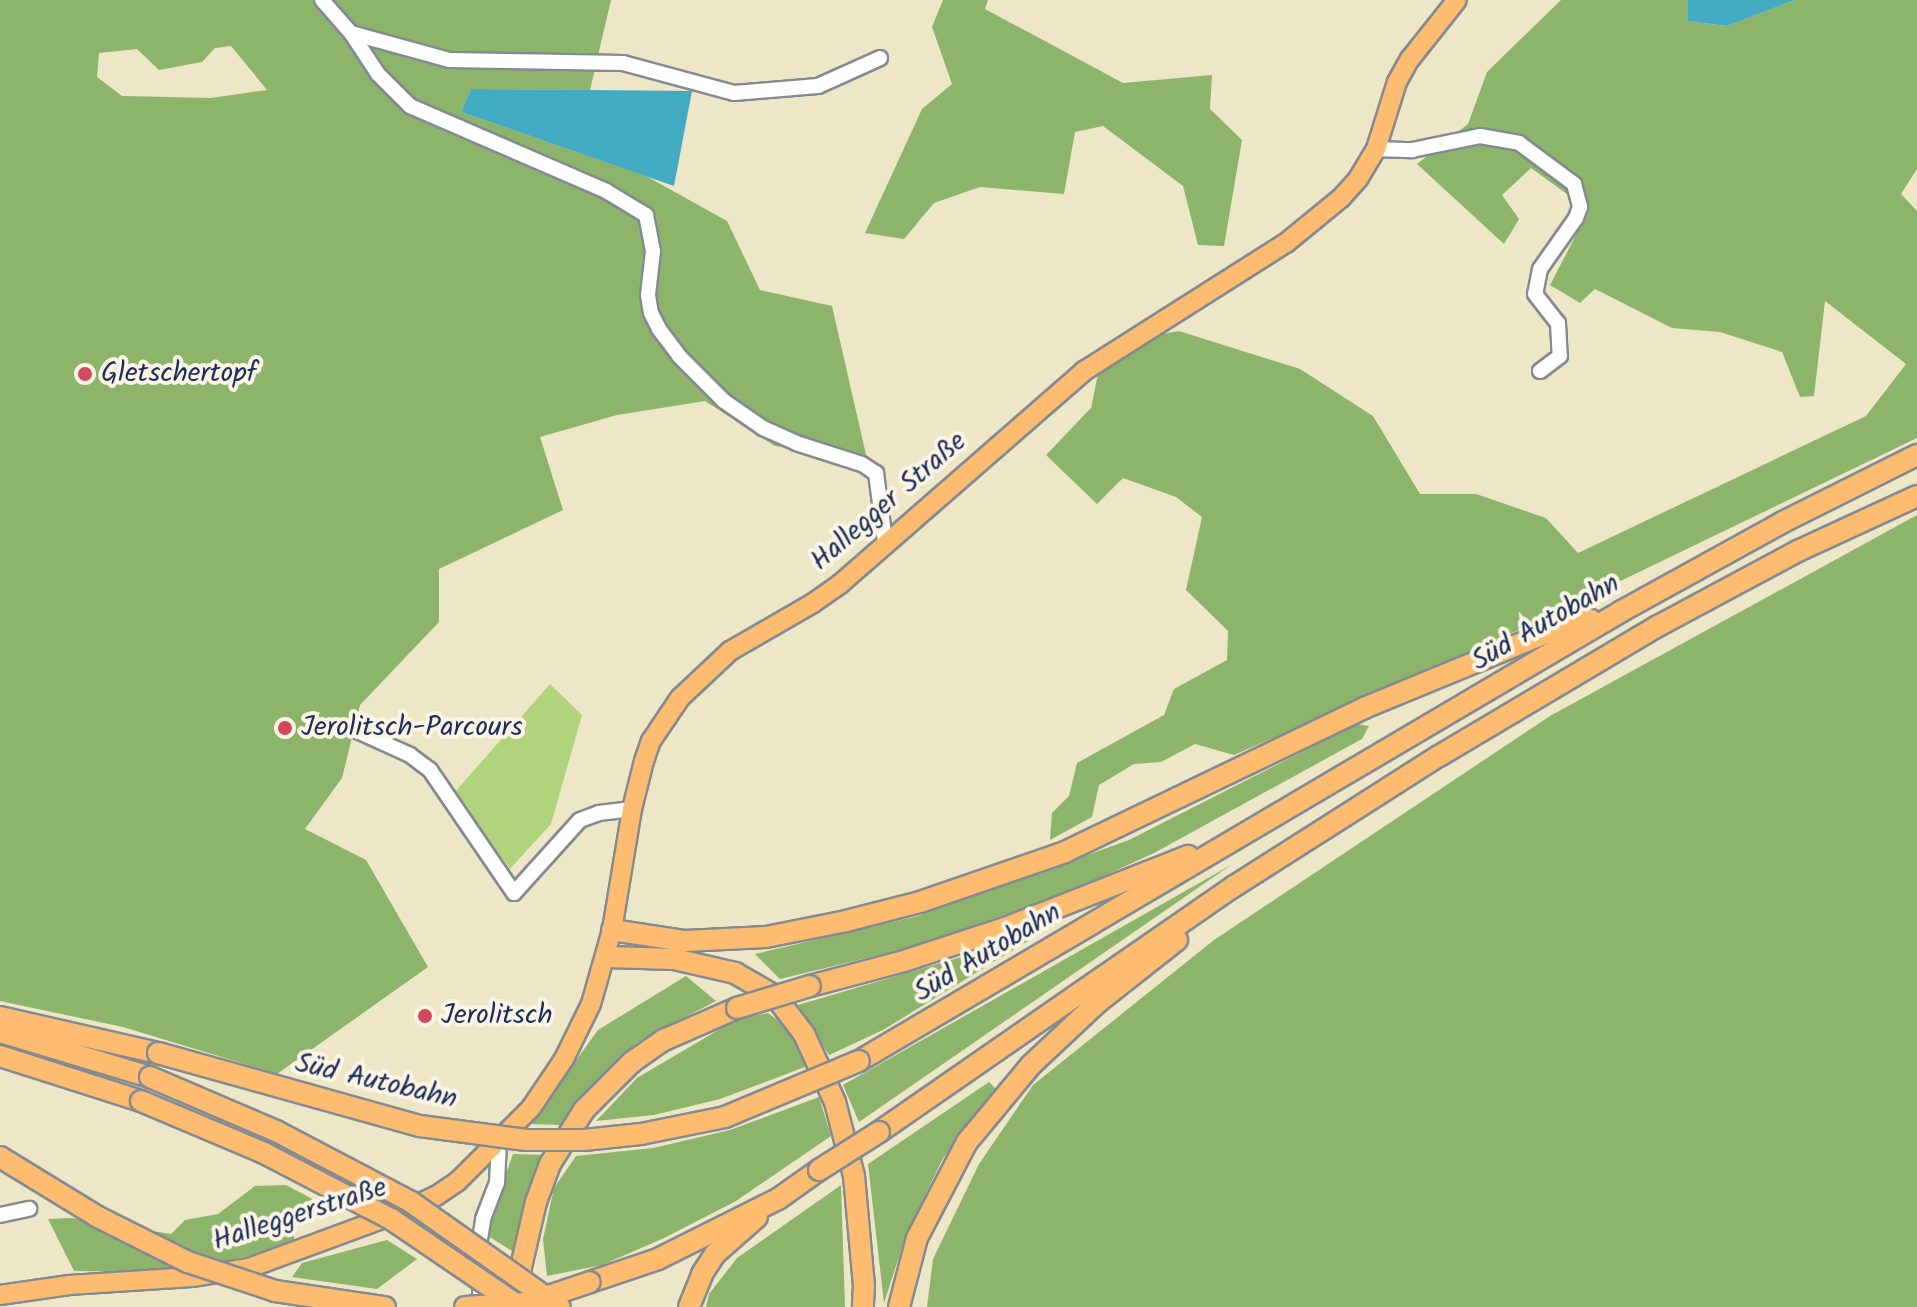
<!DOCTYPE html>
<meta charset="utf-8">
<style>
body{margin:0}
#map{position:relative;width:1917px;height:1307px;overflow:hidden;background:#ede6c7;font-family:Kalam,sans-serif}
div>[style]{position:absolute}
.green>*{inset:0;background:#b1d37b}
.forest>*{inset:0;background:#8cb56b}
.water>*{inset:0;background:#42abc2}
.roads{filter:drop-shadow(2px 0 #848a92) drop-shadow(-2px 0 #848a92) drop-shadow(0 2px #848a92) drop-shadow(0 -2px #848a92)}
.minor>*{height:14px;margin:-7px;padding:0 7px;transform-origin:7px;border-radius:7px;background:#fff}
.major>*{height:18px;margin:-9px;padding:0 9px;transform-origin:9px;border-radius:9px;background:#febc70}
.highway>*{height:20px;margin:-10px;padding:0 10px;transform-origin:10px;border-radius:10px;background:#febc70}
.bridges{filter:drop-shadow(2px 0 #848a92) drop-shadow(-2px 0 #848a92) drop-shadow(0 2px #848a92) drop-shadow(0 -2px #848a92)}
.highway-bridge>*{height:20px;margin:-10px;padding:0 10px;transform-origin:10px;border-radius:10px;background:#febc70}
.dots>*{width:22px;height:22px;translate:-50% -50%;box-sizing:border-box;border:4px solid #fcf5e5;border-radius:50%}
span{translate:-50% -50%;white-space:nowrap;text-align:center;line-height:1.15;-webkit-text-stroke:8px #fcf5e5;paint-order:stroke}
.poi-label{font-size:28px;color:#1b2f5e}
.left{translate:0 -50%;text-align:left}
.street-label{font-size:28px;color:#1b2f5e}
</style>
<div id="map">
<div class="green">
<div style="clip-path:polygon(550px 684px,582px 715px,551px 824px,510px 869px,454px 793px)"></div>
</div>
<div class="forest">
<div style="clip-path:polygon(evenodd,0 0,611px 0,590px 90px,471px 89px,461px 112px,646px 176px,727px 221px,760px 290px,832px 306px,867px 459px,775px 446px,705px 401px,617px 415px,540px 437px,563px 510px,439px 569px,439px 622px,360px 705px,342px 778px,305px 829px,366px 860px,428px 967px,277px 1074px,123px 1027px,0 1001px,0 0,231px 46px,267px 90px,211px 98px,122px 96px,97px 77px,99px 53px,137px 49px,159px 70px,202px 62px,215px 48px,231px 46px)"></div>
<div style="clip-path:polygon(943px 0,988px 0,985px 9px,1123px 83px,1212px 75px,1210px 109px,1242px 140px,1224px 246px,1198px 245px,1183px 186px,1103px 126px,1075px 132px,1064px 194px,980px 187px,934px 203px,904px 239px,865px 233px,922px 109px,952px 84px,932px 27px)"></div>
<div style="clip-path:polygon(1561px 0,1688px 0,1688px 21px,1727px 26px,1795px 0,1917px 0,1917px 169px,1901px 194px,1917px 211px,1917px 438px,1521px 629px,1234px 755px,1195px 744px,1161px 762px,1134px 764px,1099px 785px,1092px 817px,1050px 840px,1052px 813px,1069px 796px,1077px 763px,1164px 715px,1174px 689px,1227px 660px,1228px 631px,1186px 590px,1202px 517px,1176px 497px,1123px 478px,1097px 504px,1046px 455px,1091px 408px,1099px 369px,1151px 336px,1179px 331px,1300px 369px,1373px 416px,1420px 494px,1476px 494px,1546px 518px,1578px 553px,1866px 416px,1906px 364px,1825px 301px,1814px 396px,1800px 397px,1782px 352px,1720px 332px,1672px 328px,1595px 289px,1580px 303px,1550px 285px,1589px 210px,1531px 168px,1502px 195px,1519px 219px,1504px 244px,1417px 164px,1468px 124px,1487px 72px)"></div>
<div style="clip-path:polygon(1917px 515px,1917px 1307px,927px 1307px,933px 1259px,979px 1164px,1033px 1085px,1214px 940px,1550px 716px)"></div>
<div style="clip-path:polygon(1357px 724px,1369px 726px,1362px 739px,1154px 853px,1060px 896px,904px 949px,780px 979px,755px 954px,918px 916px,1129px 840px)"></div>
<div style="clip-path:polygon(1231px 865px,859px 1122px,843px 1085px)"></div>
<div style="clip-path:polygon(1039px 934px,883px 1030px,829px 1055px,798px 1005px)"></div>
<div style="clip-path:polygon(686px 976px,716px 1001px,636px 1043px,562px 1125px,530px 1124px,598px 1030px)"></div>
<div style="clip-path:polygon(768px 1013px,793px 1032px,810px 1065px,720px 1099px,654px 1115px,596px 1121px,637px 1078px,737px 1019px)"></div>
<div style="clip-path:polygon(989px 1082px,995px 1088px,942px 1160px,906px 1235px,884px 1303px,868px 1164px)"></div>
<div style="clip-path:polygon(819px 1097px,831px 1136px,736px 1201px,664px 1238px,602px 1265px,547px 1276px,543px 1239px,554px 1188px,576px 1156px,653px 1148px,730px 1130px)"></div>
<div style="clip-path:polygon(513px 1154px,546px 1155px,515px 1253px,485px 1234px)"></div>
<div style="clip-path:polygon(286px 1185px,320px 1203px,294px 1222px,294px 1246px,174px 1272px,74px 1271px,48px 1219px,71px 1218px,171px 1234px,185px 1220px,218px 1214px,255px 1186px)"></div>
<div style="clip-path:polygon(841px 1185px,845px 1307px,706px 1307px,709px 1294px,737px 1258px)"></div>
<div style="clip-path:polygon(387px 1240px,417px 1259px,377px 1289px,292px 1277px,302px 1263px)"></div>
</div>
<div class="water">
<div style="clip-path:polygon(1688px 0,1795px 0,1727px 26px,1688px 21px)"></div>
<div style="clip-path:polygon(471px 89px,692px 91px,674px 186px,461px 112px)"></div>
</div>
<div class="roads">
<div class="minor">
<div style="left:322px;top:0;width:44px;rotate:48.7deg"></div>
<div style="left:351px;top:33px;width:49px;rotate:56.6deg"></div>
<div style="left:378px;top:74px;width:45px;rotate:45deg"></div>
<div style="left:410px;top:106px;width:214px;rotate:23.4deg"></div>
<div style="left:606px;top:191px;width:47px;rotate:31deg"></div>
<div style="left:646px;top:215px;width:37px;rotate:79deg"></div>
<div style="left:653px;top:251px;width:44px;rotate:96.5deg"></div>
<div style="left:648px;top:295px;width:18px;rotate:81deg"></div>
<div style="left:651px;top:313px;width:18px;rotate:63deg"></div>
<div style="left:659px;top:329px;width:34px;rotate:53deg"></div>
<div style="left:679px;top:356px;width:64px;rotate:45deg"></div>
<div style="left:724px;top:401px;width:47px;rotate:34.7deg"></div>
<div style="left:763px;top:428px;width:36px;rotate:24deg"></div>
<div style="left:796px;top:443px;width:69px;rotate:17.7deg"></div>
<div style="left:862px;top:464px;width:17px;rotate:33deg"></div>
<div style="left:876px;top:473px;width:69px;rotate:82.5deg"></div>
<div style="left:351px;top:33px;width:102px;rotate:15.4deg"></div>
<div style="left:449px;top:60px;width:174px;rotate:1deg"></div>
<div style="left:623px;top:63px;width:115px;rotate:15.1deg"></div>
<div style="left:734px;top:93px;width:84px;rotate:-4.8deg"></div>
<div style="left:818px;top:86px;width:68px;rotate:-24.3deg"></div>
<div style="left:1376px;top:149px;width:36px;rotate:2deg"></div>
<div style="left:1412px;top:150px;width:69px;rotate:-11.6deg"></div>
<div style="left:1480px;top:136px;width:40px;rotate:10deg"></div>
<div style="left:1519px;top:143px;width:69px;rotate:36.7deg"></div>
<div style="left:1574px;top:184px;width:24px;rotate:75deg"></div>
<div style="left:1580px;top:207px;width:12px;rotate:110deg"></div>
<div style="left:1576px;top:218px;width:62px;rotate:125.2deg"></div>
<div style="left:1540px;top:269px;width:25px;rotate:101deg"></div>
<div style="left:1535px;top:294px;width:37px;rotate:52deg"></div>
<div style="left:1558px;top:323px;width:33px;rotate:87deg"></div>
<div style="left:1560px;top:356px;width:25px;rotate:143deg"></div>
<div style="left:357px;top:731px;width:58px;rotate:24.4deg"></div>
<div style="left:410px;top:755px;width:25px;rotate:37deg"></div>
<div style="left:430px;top:770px;width:149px;rotate:55.7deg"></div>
<div style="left:514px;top:893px;width:98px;rotate:-47.9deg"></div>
<div style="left:580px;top:820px;width:20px;rotate:-20deg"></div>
<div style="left:599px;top:813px;width:33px;rotate:-7deg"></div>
<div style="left:0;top:1215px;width:30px;rotate:-12deg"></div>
<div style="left:481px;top:1307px;width:55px;rotate:-93.1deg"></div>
<div style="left:478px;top:1252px;width:33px;rotate:-81deg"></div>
<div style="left:483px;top:1219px;width:39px;rotate:-69deg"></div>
<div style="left:497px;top:1183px;width:42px;rotate:-87.3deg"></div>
</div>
<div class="major">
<div style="left:0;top:1295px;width:70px;rotate:-8.2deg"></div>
<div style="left:69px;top:1285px;width:123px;rotate:-3.7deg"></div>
<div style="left:192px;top:1277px;width:58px;rotate:-9deg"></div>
<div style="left:249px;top:1268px;width:162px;rotate:-20.2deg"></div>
<div style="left:401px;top:1212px;width:38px;rotate:-25deg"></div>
<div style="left:436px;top:1196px;width:25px;rotate:-34deg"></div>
<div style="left:457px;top:1182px;width:105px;rotate:-45deg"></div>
<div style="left:531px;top:1108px;width:59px;rotate:-56deg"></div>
<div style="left:564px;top:1059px;width:61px;rotate:-63.9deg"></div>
<div style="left:591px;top:1004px;width:77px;rotate:-74.2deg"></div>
<div style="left:612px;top:930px;width:123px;rotate:-80.6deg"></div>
<div style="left:632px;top:809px;width:49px;rotate:-76deg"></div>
<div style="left:644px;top:761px;width:21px;rotate:-71deg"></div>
<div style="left:651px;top:741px;width:52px;rotate:-56deg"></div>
<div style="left:680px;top:698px;width:69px;rotate:-43.2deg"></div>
<div style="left:730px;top:651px;width:96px;rotate:-30deg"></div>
<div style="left:813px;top:603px;width:33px;rotate:-35deg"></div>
<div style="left:840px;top:584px;width:324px;rotate:-41.1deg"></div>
<div style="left:1084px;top:371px;width:239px;rotate:-32.4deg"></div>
<div style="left:1286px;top:243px;width:71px;rotate:-39.3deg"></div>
<div style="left:1341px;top:198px;width:25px;rotate:-48deg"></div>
<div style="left:1358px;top:179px;width:35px;rotate:-59deg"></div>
<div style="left:1376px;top:149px;width:70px;rotate:-72.6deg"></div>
<div style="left:1397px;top:82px;width:26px;rotate:-61deg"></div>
<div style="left:1410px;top:59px;width:75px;rotate:-51.5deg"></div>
</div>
<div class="highway">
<div style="left:612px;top:930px;width:74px;rotate:8.6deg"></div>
<div style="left:685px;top:941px;width:81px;rotate:-2.8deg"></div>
<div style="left:766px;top:937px;width:82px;rotate:-11.3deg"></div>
<div style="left:846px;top:921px;width:76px;rotate:-14.4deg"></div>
<div style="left:920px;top:902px;width:153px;rotate:-19deg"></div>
<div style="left:1065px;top:852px;width:332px;rotate:-25.7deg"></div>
<div style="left:1364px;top:708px;width:197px;rotate:-22.4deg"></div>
<div style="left:1546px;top:633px;width:47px;rotate:-16.1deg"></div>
<div style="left:606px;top:957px;width:68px;rotate:1.7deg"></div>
<div style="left:674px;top:959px;width:63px;rotate:12.9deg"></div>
<div style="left:735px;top:973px;width:46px;rotate:29.9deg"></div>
<div style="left:775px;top:996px;width:48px;rotate:52.7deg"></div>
<div style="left:804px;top:1034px;width:75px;rotate:65.5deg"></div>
<div style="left:835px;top:1102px;width:76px;rotate:75.6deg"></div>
<div style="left:854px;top:1176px;width:109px;rotate:84.8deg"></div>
<div style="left:864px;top:1285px;width:22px;rotate:93deg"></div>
<div style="left:810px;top:986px;width:97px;rotate:-14.9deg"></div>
<div style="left:904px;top:961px;width:106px;rotate:-18.1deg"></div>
<div style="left:1005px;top:928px;width:197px;rotate:-21.5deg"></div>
<div style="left:0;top:1017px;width:162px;rotate:12.8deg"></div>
<div style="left:0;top:1032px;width:157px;rotate:16.7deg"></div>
<div style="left:0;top:1056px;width:148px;rotate:17.7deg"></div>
<div style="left:859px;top:1061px;width:886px;rotate:-30.53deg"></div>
<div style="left:1622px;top:611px;width:184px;rotate:-28.9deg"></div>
<div style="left:1783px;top:522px;width:150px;rotate:-26.6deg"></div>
<div style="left:879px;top:1132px;width:431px;rotate:-34.7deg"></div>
<div style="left:1233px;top:887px;width:244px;rotate:-32.5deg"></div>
<div style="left:1439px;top:756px;width:255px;rotate:-30.7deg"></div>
<div style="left:1658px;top:626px;width:159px;rotate:-28.2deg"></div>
<div style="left:1798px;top:551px;width:131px;rotate:-24.8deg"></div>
<div style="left:590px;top:1282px;width:72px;rotate:-18.7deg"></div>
<div style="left:658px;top:1259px;width:134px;rotate:-26.6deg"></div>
<div style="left:778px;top:1199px;width:50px;rotate:-35.3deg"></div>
<div style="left:521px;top:1307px;width:40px;rotate:-90deg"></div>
<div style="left:521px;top:1267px;width:67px;rotate:-77deg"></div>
<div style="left:536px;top:1202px;width:40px;rotate:-69.8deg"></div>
<div style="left:550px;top:1164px;width:64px;rotate:-57.8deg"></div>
<div style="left:584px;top:1110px;width:68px;rotate:-45deg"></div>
<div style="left:632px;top:1062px;width:39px;rotate:-35deg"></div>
<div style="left:664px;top:1040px;width:80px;rotate:-23.7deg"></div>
<div style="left:689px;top:1307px;width:35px;rotate:-68deg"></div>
<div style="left:702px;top:1274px;width:24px;rotate:-57deg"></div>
<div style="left:715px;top:1254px;width:56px;rotate:-41.4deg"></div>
<div style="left:899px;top:1307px;width:71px;rotate:-75.4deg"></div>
<div style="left:917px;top:1238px;width:108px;rotate:-62.5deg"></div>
<div style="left:967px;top:1142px;width:100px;rotate:-50.3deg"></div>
<div style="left:1031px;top:1065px;width:91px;rotate:-43.2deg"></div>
<div style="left:1097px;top:1003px;width:102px;rotate:-38.2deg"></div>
</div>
</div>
<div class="bridges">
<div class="highway-bridge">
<div style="left:737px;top:1008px;width:76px;rotate:-16.8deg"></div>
<div style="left:158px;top:1053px;width:272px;rotate:15.6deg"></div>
<div style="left:420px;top:1126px;width:107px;rotate:7.5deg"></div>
<div style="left:526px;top:1140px;width:58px"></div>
<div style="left:584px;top:1140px;width:57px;rotate:-6deg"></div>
<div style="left:641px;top:1134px;width:86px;rotate:-11.4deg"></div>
<div style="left:725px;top:1117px;width:145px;rotate:-22.7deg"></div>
<div style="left:150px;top:1077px;width:137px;rotate:23.2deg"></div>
<div style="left:276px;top:1131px;width:153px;rotate:27.7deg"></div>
<div style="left:411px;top:1202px;width:182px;rotate:35.2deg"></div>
<div style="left:141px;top:1101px;width:134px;rotate:22.9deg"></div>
<div style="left:264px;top:1153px;width:143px;rotate:27.5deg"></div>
<div style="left:391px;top:1219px;width:156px;rotate:34.3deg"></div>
<div style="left:0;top:1157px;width:115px;rotate:31.5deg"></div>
<div style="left:98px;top:1217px;width:101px;rotate:26.6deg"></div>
<div style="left:188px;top:1262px;width:92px;rotate:18.4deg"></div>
<div style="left:275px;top:1291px;width:111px;rotate:8.3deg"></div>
<div style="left:819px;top:1170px;width:71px;rotate:-32.3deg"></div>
<div style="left:465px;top:1307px;width:63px;rotate:-3.6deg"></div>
<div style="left:528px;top:1303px;width:65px;rotate:-18.7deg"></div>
</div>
</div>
<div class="dots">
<div style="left:85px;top:374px;background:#d1495b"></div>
<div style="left:285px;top:728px;background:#d1495b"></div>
<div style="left:425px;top:1016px;background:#d1495b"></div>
</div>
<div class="poi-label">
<span class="left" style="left:101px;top:374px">Gletschertopf</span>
<span class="left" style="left:301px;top:728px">Jerolitsch-Parcours</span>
<span class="left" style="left:441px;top:1016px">Jerolitsch</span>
</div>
<div class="street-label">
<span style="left:889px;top:502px;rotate:-41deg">Hallegger Straße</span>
<span style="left:1546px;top:623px;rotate:-30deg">Süd Autobahn</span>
<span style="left:988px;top:953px;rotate:-31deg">Süd Autobahn</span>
<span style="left:376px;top:1082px;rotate:13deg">Süd Autobahn</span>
<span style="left:300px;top:1215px;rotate:-18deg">Halleggerstraße</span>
</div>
</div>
